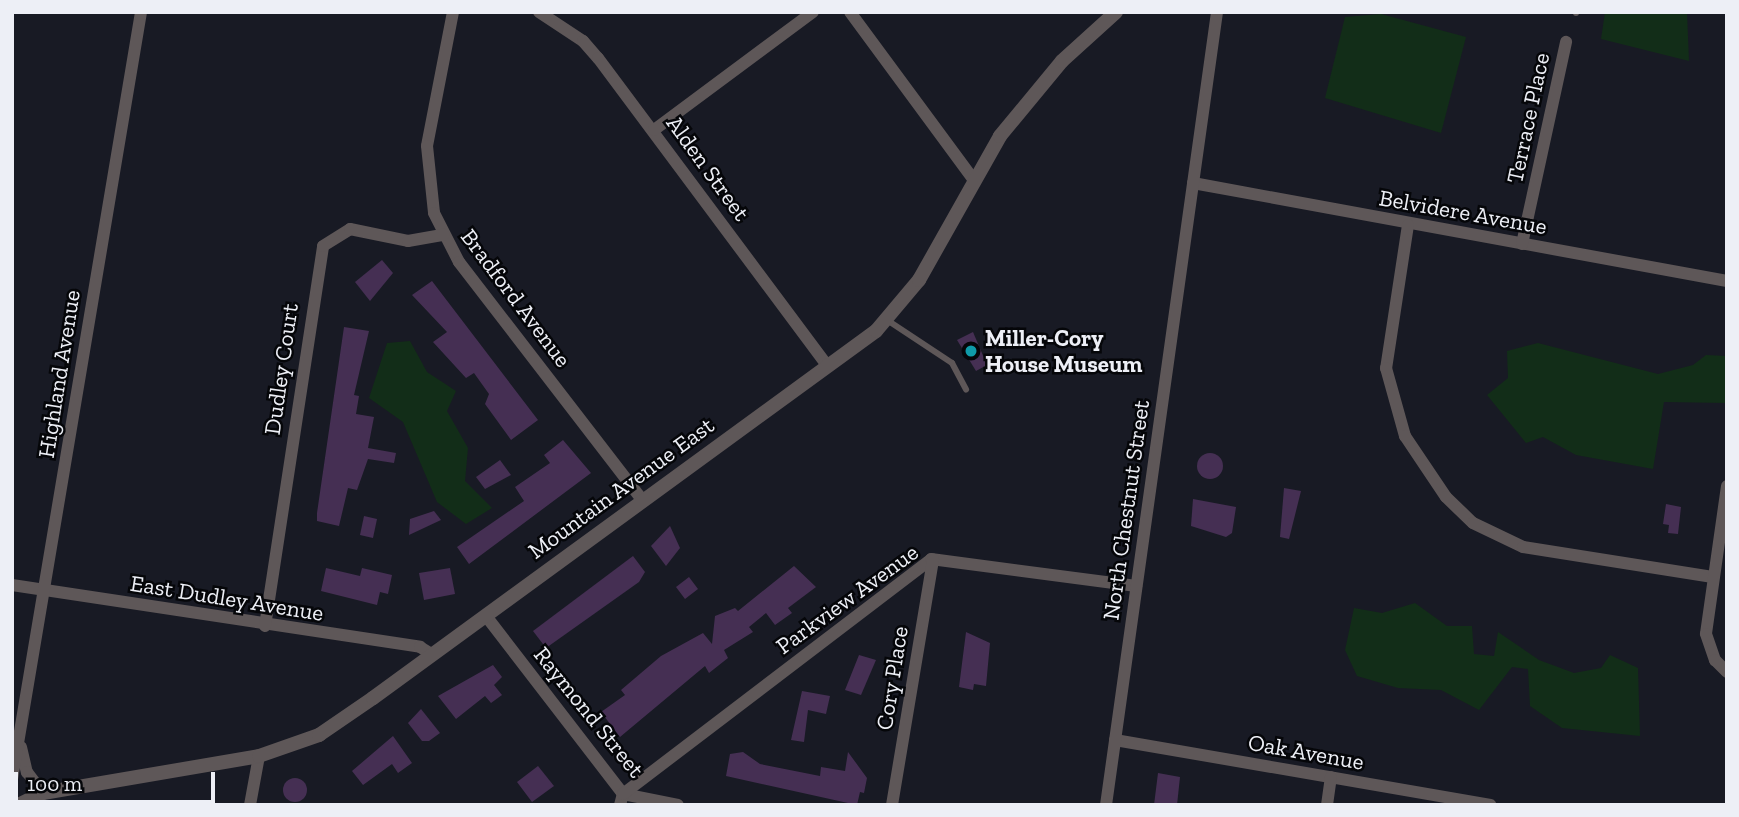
<!DOCTYPE html>
<style>
body{margin:0}
#map{position:relative;width:1739px;height:817px;overflow:hidden;background:#181a24;font-family:"Zilla Slab",serif}
div>[style]{position:absolute}
.green>*{inset:0;background:#122d18}
.building>*{inset:0;background:#452f53}
.round{border-radius:50%}
.service>*{height:6px;margin:-3px;padding:0 3px;transform-origin:3px;border-radius:3px;background:#5e5758}
.minor>*{height:12px;margin:-6px;padding:0 6px;transform-origin:6px;border-radius:6px;background:#5e5758}
.tertiary>*{height:14px;margin:-7px;padding:0 7px;transform-origin:7px;border-radius:7px;background:#5e5758}
.dots>*{width:19px;height:19px;translate:-50% -50%;box-sizing:border-box;border:4px solid #050609;border-radius:50%}
span{translate:-50% -50%;white-space:nowrap;text-align:center;line-height:1.15;-webkit-text-stroke:5px #050609;paint-order:stroke}
.street-label{font-size:23px;color:#edeff6}
.poi-label{font-size:23px;color:#edeff6;font-weight:700}
.left{translate:0 -50%;text-align:left}
.frame{position:absolute;inset:0;border:14px solid #edeff6;pointer-events:none}
.scale{position:absolute;left:14px;top:772px;width:201px;height:32px;box-sizing:border-box;border:4px solid #edeff6;border-top:0;padding-left:9px;font-size:21px;line-height:24px;white-space:nowrap;color:#edeff6;-webkit-text-stroke:5px #050609;paint-order:stroke}
</style>
<div id="map">
<div class="green">
<div style="clip-path:polygon(1605px 12px,1687px 12px,1689px 61px,1601px 39px)"></div>
<div style="clip-path:polygon(1381px 14px,1466px 37px,1441px 133px,1325px 98px,1345px 17px)"></div>
<div style="clip-path:polygon(410px 341px,427px 372px,456px 391px,447px 411px,468px 448px,465px 481px,492px 508px,466px 524px,437px 502px,403px 422px,369px 398px,387px 343px)"></div>
<div style="clip-path:polygon(1538px 343px,1658px 374px,1693px 365px,1706px 355px,1727px 356px,1727px 403px,1664px 402px,1653px 469px,1576px 455px,1543px 437px,1526px 443px,1487px 395px,1508px 378px,1507px 351px)"></div>
<div style="clip-path:polygon(1415px 603px,1447px 626px,1472px 626px,1474px 654px,1494px 656px,1498px 632px,1539px 660px,1574px 673px,1601px 668px,1610px 655px,1638px 668px,1640px 736px,1562px 728px,1530px 706px,1528px 669px,1512px 667px,1479px 710px,1441px 690px,1398px 688px,1357px 676px,1345px 650px,1354px 608px,1382px 613px)"></div>
</div>
<div class="building">
<div style="clip-path:polygon(382px 260px,393px 273px,370px 301px,355px 282px)"></div>
<div style="clip-path:polygon(432px 281px,538px 420px,511px 440px,485px 404px,489px 394px,474px 373px,466px 378px,433px 342px,447px 332px,412px 295px)"></div>
<div style="clip-path:polygon(344px 327px,369px 331px,354px 395px,359px 396px,356px 414px,374px 417px,368px 448px,396px 453px,394px 463px,368px 459px,357px 490px,348px 488px,339px 526px,317px 521px,317px 513px)"></div>
<div style="clip-path:polygon(973px 332px,987px 365px,976px 371px,957px 340px)"></div>
<div style="clip-path:polygon(563px 440px,591px 473px,469px 564px,457px 547px,524px 501px,515px 487px,550px 463px,544px 455px)"></div>
<div class="round" style="left:1197px;top:453px;width:26px;height:26px"></div>
<div style="clip-path:polygon(500px 460px,511px 475px,485px 489px,476px 477px)"></div>
<div style="clip-path:polygon(1284px 488px,1301px 491px,1289px 539px,1280px 537px)"></div>
<div style="clip-path:polygon(1193px 499px,1236px 507px,1232px 533px,1226px 537px,1191px 526px)"></div>
<div style="clip-path:polygon(1666px 504px,1681px 507px,1678px 534px,1668px 533px,1669px 525px,1663px 524px)"></div>
<div style="clip-path:polygon(434px 511px,441px 520px,409px 535px,410px 519px)"></div>
<div style="clip-path:polygon(364px 516px,377px 519px,373px 538px,360px 535px)"></div>
<div style="clip-path:polygon(670px 526px,680px 548px,666px 566px,651px 546px)"></div>
<div style="clip-path:polygon(633px 556px,645px 572px,639px 582px,546px 648px,533px 631px)"></div>
<div style="clip-path:polygon(794px 566px,816px 587px,788px 608px,792px 613px,775px 625px,766px 613px,749px 627px,753px 632px,724px 650px,728px 658px,709px 673px,705px 666px,620px 737px,601px 712px,625px 695px,621px 690px,661px 656px,703px 633px,712px 644px,715px 616px,735px 608px,738px 611px)"></div>
<div style="clip-path:polygon(326px 568px,360px 576px,362px 568px,392px 575px,388px 594px,380px 592px,377px 605px,321px 591px)"></div>
<div style="clip-path:polygon(450px 568px,455px 594px,424px 600px,419px 573px)"></div>
<div style="clip-path:polygon(689px 577px,698px 589px,685px 599px,676px 587px)"></div>
<div style="clip-path:polygon(966px 632px,990px 643px,986px 686px,974px 684px,973px 690px,959px 687px)"></div>
<div style="clip-path:polygon(859px 655px,876px 660px,861px 695px,845px 690px)"></div>
<div style="clip-path:polygon(493px 665px,502px 677px,494px 685px,502px 695px,491px 703px,485px 696px,456px 719px,438px 696px)"></div>
<div style="clip-path:polygon(802px 691px,830px 696px,826px 714px,808px 710px,804px 742px,791px 740px)"></div>
<div style="clip-path:polygon(421px 709px,440px 733px,429px 741px,422px 741px,408px 723px)"></div>
<div style="clip-path:polygon(393px 736px,412px 763px,398px 773px,392px 764px,363px 785px,352px 771px)"></div>
<div style="clip-path:polygon(743px 752px,760px 764px,820px 776px,821px 767px,845px 771px,848px 752px,867px 778px,864px 793px,860px 792px,857px 805px,726px 776px,730px 754px)"></div>
<div style="clip-path:polygon(538px 766px,554px 786px,532px 802px,517px 782px)"></div>
<div style="clip-path:polygon(1158px 773px,1180px 777px,1177px 805px,1154px 805px)"></div>
<div class="round" style="left:283px;top:778px;width:24px;height:24px"></div>
</div>
<div class="service">
<div style="left:1576px;top:12px;width:1px;rotate:90deg"></div>
<div style="left:887px;top:320px;width:78px;rotate:33.5deg"></div>
<div style="left:952px;top:363px;width:30px;rotate:62deg"></div>
</div>
<div class="minor">
<div style="left:453px;top:12px;width:136px;rotate:101deg"></div>
<div style="left:427px;top:146px;width:67px;rotate:84deg"></div>
<div style="left:434px;top:213px;width:55px;rotate:63deg"></div>
<div style="left:459px;top:262px;width:302px;rotate:52.4deg"></div>
<div style="left:539px;top:12px;width:53px;rotate:33.4deg"></div>
<div style="left:583px;top:41px;width:23px;rotate:49deg"></div>
<div style="left:598px;top:58px;width:383px;rotate:53.3deg"></div>
<div style="left:850px;top:12px;width:207px;rotate:53.6deg"></div>
<div style="left:654px;top:130px;width:198px;rotate:-36.6deg"></div>
<div style="left:1193px;top:183px;width:543px;rotate:10.4deg"></div>
<div style="left:1408px;top:225px;width:145px;rotate:98.7deg"></div>
<div style="left:1386px;top:368px;width:71px;rotate:74.4deg"></div>
<div style="left:1405px;top:436px;width:73px;rotate:56.1deg"></div>
<div style="left:1446px;top:497px;width:37px;rotate:44deg"></div>
<div style="left:1473px;top:523px;width:55px;rotate:25.6deg"></div>
<div style="left:1523px;top:547px;width:192px;rotate:9deg"></div>
<div style="left:1522px;top:244px;width:207px;rotate:-77.7deg"></div>
<div style="left:1727px;top:486px;width:149px;rotate:98.1deg"></div>
<div style="left:1706px;top:634px;width:28px;rotate:71deg"></div>
<div style="left:1715px;top:660px;width:17px;rotate:45deg"></div>
<div style="left:12px;top:585px;width:413px;rotate:8.6deg"></div>
<div style="left:420px;top:647px;width:15px;rotate:32deg"></div>
<div style="left:486px;top:616px;width:225px;rotate:52.4deg"></div>
<div style="left:623px;top:794px;width:56px;rotate:11.3deg"></div>
<div style="left:265px;top:626px;width:384px;rotate:-81.3deg"></div>
<div style="left:323px;top:246px;width:32px;rotate:-32deg"></div>
<div style="left:350px;top:229px;width:59px;rotate:11.7deg"></div>
<div style="left:408px;top:241px;width:36px;rotate:-10deg"></div>
<div style="left:1115px;top:740px;width:381px;rotate:9.8deg"></div>
<div style="left:21px;top:747px;width:26px;rotate:77deg"></div>
<div style="left:27px;top:772px;width:26px;rotate:53deg"></div>
<div style="left:12px;top:779px;width:778px;rotate:-80.45deg"></div>
<div style="left:250px;top:805px;width:50px;rotate:-79.6deg"></div>
<div style="left:620px;top:805px;width:11px;rotate:-75deg"></div>
<div style="left:623px;top:794px;width:387px;rotate:-37.3deg"></div>
<div style="left:931px;top:559px;width:207px;rotate:7.5deg"></div>
<div style="left:892px;top:805px;width:249px;rotate:-80.5deg"></div>
<div style="left:1106px;top:805px;width:801px;rotate:-82.03deg"></div>
<div style="left:1327px;top:805px;width:28px;rotate:-82deg"></div>
</div>
<div class="tertiary">
<div style="left:18px;top:805px;width:28px;rotate:-26deg"></div>
<div style="left:43px;top:793px;width:219px;rotate:-9.7deg"></div>
<div style="left:259px;top:756px;width:64px;rotate:-19.3deg"></div>
<div style="left:319px;top:735px;width:65px;rotate:-34.4deg"></div>
<div style="left:373px;top:698px;width:623px;rotate:-36.12deg"></div>
<div style="left:876px;top:331px;width:67px;rotate:-49.9deg"></div>
<div style="left:919px;top:280px;width:165px;rotate:-60.6deg"></div>
<div style="left:1000px;top:136px;width:97px;rotate:-50.4deg"></div>
<div style="left:1062px;top:61px;width:73px;rotate:-42.2deg"></div>
</div>
<div class="dots">
<div style="left:971px;top:351px;background:#0f9aa8"></div>
</div>
<div class="street-label">
<span style="left:1528px;top:118px;rotate:-78deg">Terrace Place</span>
<span style="left:708px;top:168px;rotate:54deg">Alden Street</span>
<span style="left:1463px;top:212px;rotate:10deg">Belvidere Avenue</span>
<span style="left:516px;top:298px;rotate:53deg">Bradford Avenue</span>
<span style="left:281px;top:369px;rotate:-82deg">Dudley Court</span>
<span style="left:59px;top:374px;rotate:-81deg">Highland Avenue</span>
<span style="left:621px;top:488px;rotate:-36deg">Mountain Avenue East</span>
<span style="left:1126px;top:510px;rotate:-82deg">North Chestnut Street</span>
<span style="left:227px;top:598px;rotate:9deg">East Dudley Avenue</span>
<span style="left:847px;top:599px;rotate:-36deg">Parkview Avenue</span>
<span style="left:892px;top:678px;rotate:-81deg">Cory Place</span>
<span style="left:589px;top:712px;rotate:51deg">Raymond Street</span>
<span style="left:1306px;top:752px;rotate:10deg">Oak Avenue</span>
</div>
<div class="poi-label">
<span class="left" style="left:985px;top:351px">Miller-Cory<br>House Museum</span>
</div>
<div class="frame"></div>
<div class="scale">100 m</div>
</div>
